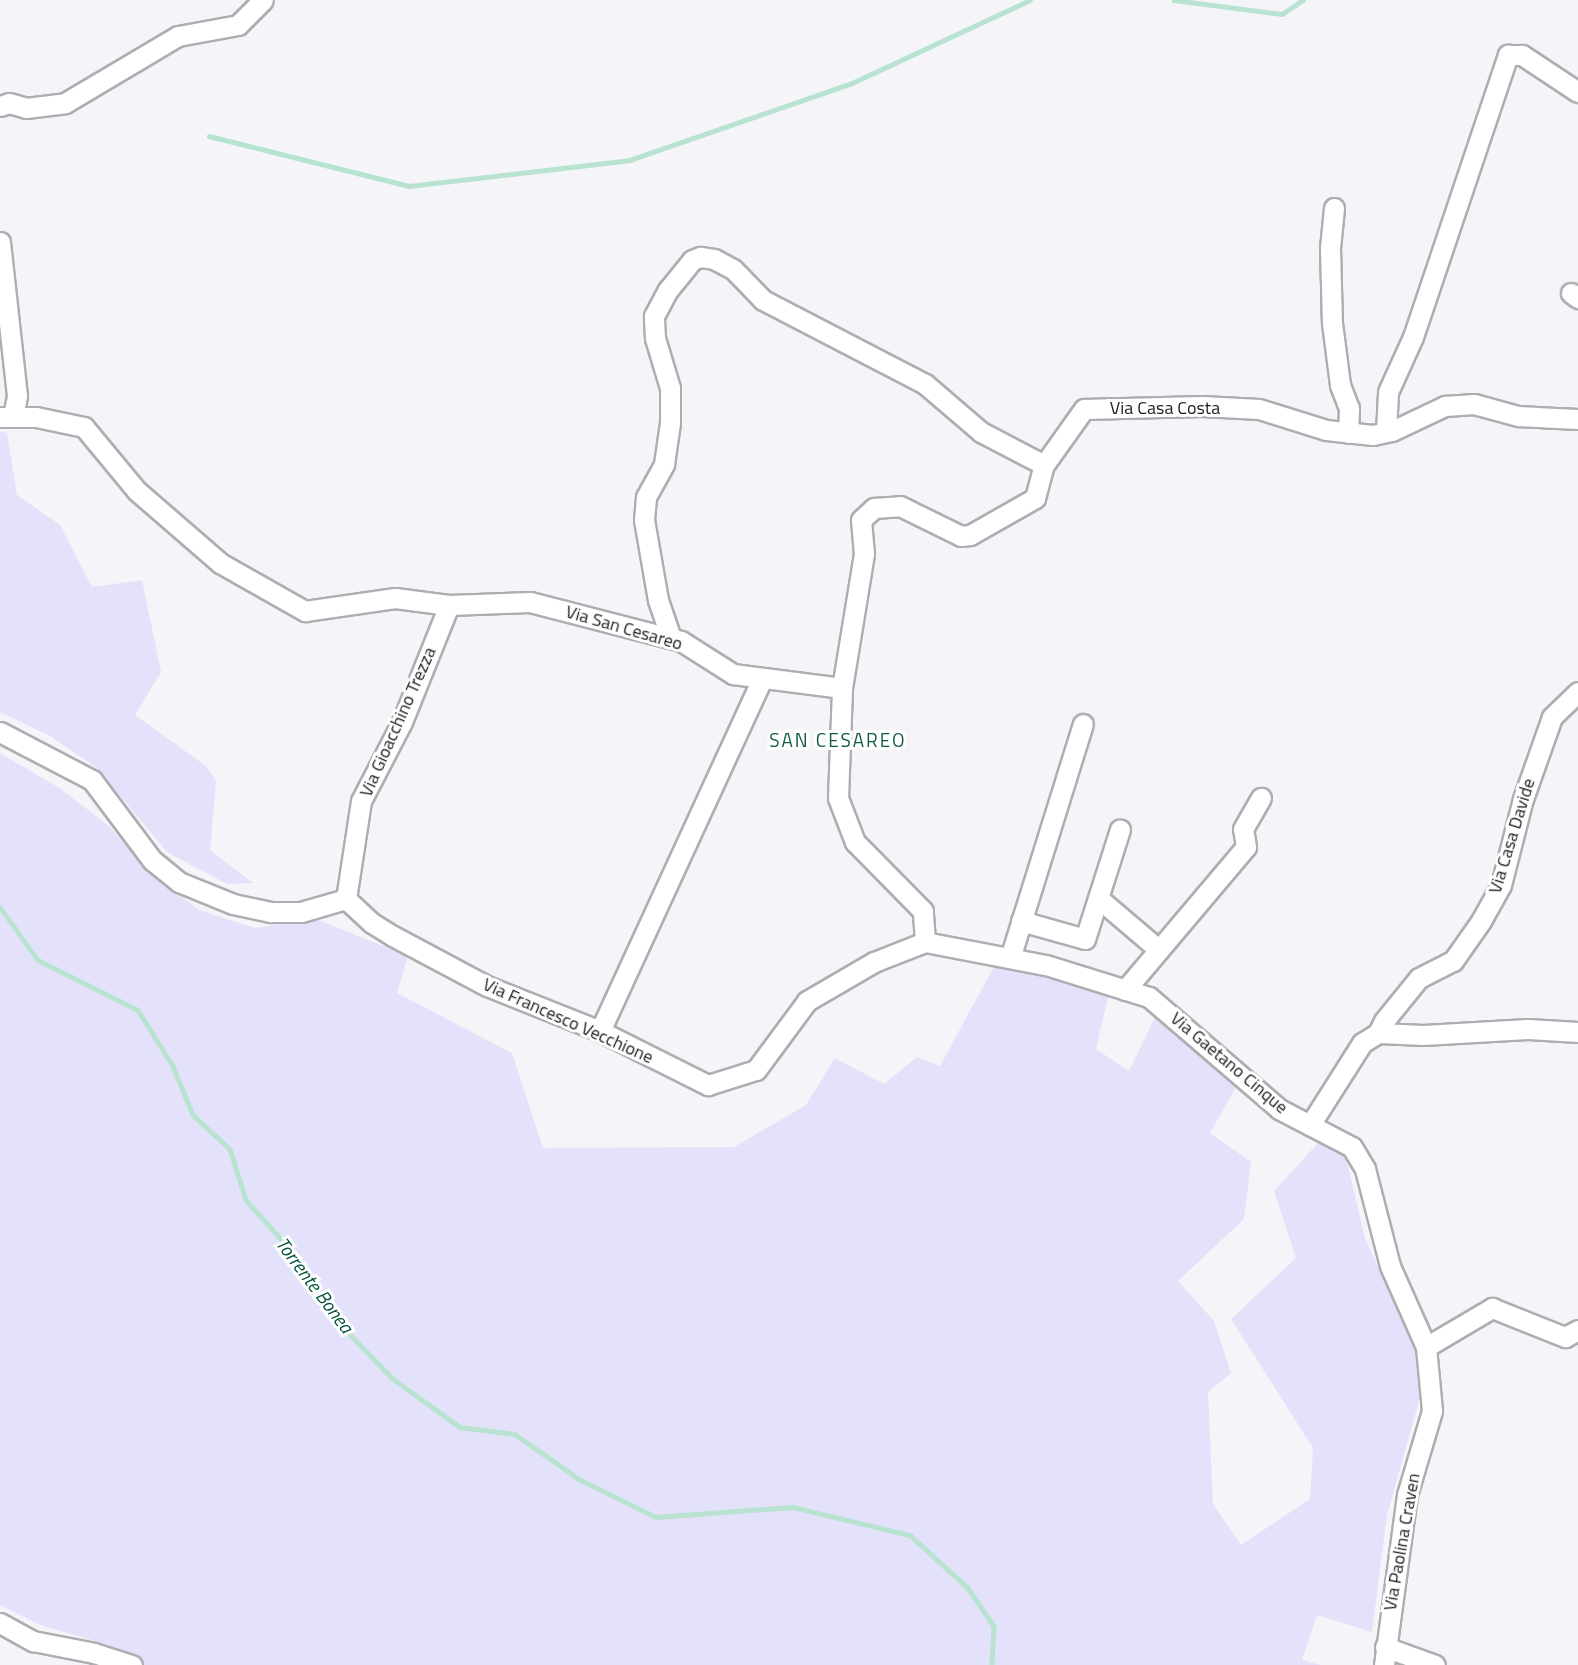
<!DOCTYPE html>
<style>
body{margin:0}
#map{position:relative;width:1578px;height:1665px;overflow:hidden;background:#f5f4f9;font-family:"Titillium Web",sans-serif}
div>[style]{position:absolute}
.green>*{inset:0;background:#e4e2fb}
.stream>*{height:4.5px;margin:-2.25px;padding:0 2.25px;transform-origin:2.25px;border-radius:2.25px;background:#b8e3d0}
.roads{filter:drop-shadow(2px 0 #aeaeb2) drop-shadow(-2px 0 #aeaeb2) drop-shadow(0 2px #aeaeb2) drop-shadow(0 -2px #aeaeb2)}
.minor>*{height:19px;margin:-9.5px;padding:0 9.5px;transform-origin:9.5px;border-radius:9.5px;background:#fff}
span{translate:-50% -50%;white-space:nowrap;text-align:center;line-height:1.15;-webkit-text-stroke:6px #fff;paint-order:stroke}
.street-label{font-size:18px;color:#1e1e1f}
.neighbourhood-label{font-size:19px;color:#115c45;letter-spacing:2px}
.water-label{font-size:19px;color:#00523c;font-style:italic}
</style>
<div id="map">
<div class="green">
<div style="clip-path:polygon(0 431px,7px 433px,17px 495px,60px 525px,92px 587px,142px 580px,161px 672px,135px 715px,206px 766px,216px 781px,210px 850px,253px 883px,227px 884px,167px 852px,97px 768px,50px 736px,0 712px)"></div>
<div style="clip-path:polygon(0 753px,61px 789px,110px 827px,148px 871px,199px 910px,255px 928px,316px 919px,408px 956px,397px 993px,512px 1053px,543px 1148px,734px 1147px,806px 1105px,835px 1058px,884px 1084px,917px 1057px,940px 1066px,997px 961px,1109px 993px,1096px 1049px,1129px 1071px,1156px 1015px,1239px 1082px,1210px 1133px,1251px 1162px,1244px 1219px,1178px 1281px,1214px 1321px,1231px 1373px,1208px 1392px,1213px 1504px,1241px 1545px,1310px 1499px,1313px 1448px,1231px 1319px,1296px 1258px,1274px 1191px,1319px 1142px,1346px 1157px,1365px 1239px,1416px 1345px,1423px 1387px,1387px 1515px,1372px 1632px,1317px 1615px,1302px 1660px,1321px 1665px,117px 1665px,109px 1645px,43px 1626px,0 1605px)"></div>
</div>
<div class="stream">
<div style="left:1174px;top:0;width:109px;rotate:7.4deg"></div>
<div style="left:1282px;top:14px;width:25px;rotate:-34deg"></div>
<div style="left:209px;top:136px;width:206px;rotate:14deg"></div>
<div style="left:409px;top:186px;width:223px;rotate:-6.7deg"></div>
<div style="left:630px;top:160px;width:235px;rotate:-19.1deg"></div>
<div style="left:852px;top:83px;width:196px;rotate:-25deg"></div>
<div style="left:0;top:907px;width:65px;rotate:54.4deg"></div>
<div style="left:38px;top:960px;width:112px;rotate:26.6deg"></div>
<div style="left:138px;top:1010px;width:66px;rotate:58deg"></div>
<div style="left:173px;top:1066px;width:53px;rotate:67.8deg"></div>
<div style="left:193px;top:1115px;width:50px;rotate:42.6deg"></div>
<div style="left:230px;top:1149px;width:53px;rotate:72.6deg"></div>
<div style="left:246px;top:1200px;width:66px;rotate:48.1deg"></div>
<div style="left:290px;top:1249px;width:96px;rotate:55.6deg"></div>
<div style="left:344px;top:1328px;width:69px;rotate:46.2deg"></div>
<div style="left:392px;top:1378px;width:84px;rotate:35.8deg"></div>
<div style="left:460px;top:1427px;width:55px;rotate:7.3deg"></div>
<div style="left:515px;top:1434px;width:78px;rotate:35.1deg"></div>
<div style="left:579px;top:1479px;width:86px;rotate:26.3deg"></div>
<div style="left:656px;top:1517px;width:137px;rotate:-4.2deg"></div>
<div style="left:793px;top:1507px;width:120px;rotate:13.5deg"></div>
<div style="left:910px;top:1535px;width:79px;rotate:42.4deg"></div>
<div style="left:968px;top:1588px;width:46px;rotate:55.6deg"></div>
<div style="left:994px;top:1626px;width:39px;rotate:93deg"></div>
</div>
<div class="roads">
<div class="minor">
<div style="left:0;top:106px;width:9px;rotate:-18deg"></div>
<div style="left:9px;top:103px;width:18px;rotate:16deg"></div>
<div style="left:26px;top:108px;width:39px;rotate:-7deg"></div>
<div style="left:65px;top:103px;width:131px;rotate:-30.7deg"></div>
<div style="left:178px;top:36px;width:61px;rotate:-10.4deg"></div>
<div style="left:238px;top:25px;width:35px;rotate:-45deg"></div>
<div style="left:1334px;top:208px;width:40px;rotate:95.7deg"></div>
<div style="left:1330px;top:248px;width:75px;rotate:88.5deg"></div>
<div style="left:1332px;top:323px;width:63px;rotate:82.6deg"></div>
<div style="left:1340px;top:385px;width:25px;rotate:69deg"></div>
<div style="left:1349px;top:408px;width:25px;rotate:92deg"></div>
<div style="left:0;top:242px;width:155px;rotate:83.7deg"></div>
<div style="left:17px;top:396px;width:21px;rotate:101deg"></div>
<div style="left:1571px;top:293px;width:9px;rotate:36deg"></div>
<div style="left:0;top:417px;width:36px"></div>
<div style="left:36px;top:417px;width:49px;rotate:11.8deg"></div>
<div style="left:84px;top:427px;width:83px;rotate:50.4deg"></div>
<div style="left:137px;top:491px;width:110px;rotate:40.9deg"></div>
<div style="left:220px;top:563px;width:98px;rotate:29.5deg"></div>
<div style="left:305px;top:611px;width:91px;rotate:-8.2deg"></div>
<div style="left:395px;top:598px;width:54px;rotate:7.4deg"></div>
<div style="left:449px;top:605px;width:81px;rotate:-2.1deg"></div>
<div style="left:530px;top:602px;width:156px;rotate:14.5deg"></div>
<div style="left:681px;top:641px;width:62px;rotate:32.4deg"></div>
<div style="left:733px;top:674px;width:110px;rotate:7.3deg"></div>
<div style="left:1386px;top:432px;width:40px;rotate:-87.1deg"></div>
<div style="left:1388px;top:392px;width:60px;rotate:-65.6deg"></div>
<div style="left:1413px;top:337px;width:298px;rotate:-71.4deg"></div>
<div style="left:1508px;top:55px;width:14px"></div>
<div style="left:1522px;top:55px;width:67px;rotate:33.5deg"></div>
<div style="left:671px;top:638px;width:40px;rotate:-108.9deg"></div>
<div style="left:658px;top:600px;width:81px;rotate:-99.9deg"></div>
<div style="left:644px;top:520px;width:23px;rotate:-85deg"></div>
<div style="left:646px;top:497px;width:38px;rotate:-61deg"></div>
<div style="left:664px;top:464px;width:41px;rotate:-81.7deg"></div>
<div style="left:670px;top:423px;width:35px;rotate:-90deg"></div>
<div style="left:670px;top:388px;width:52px;rotate:-106.7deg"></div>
<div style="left:655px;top:338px;width:22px;rotate:-93deg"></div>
<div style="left:654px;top:316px;width:30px;rotate:-62deg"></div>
<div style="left:668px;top:290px;width:38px;rotate:-51deg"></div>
<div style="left:692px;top:260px;width:9px;rotate:-21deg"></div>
<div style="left:700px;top:257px;width:14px;rotate:8deg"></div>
<div style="left:714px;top:259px;width:21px;rotate:28deg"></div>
<div style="left:733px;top:269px;width:43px;rotate:45.9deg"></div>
<div style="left:763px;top:300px;width:182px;rotate:27.4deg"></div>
<div style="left:925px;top:384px;width:74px;rotate:40.6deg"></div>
<div style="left:981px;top:432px;width:71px;rotate:27.6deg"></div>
<div style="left:0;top:732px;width:104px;rotate:27.6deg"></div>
<div style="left:92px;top:780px;width:100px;rotate:53.1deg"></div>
<div style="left:152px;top:860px;width:35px;rotate:39deg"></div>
<div style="left:179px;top:882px;width:58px;rotate:22.2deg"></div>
<div style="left:233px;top:904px;width:39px;rotate:12deg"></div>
<div style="left:271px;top:912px;width:30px"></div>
<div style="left:301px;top:912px;width:47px;rotate:-16.1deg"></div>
<div style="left:1098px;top:898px;width:80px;rotate:40.4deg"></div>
<div style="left:346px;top:899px;width:35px;rotate:43deg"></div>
<div style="left:372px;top:923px;width:25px;rotate:32deg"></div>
<div style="left:393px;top:936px;width:106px;rotate:28deg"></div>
<div style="left:487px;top:986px;width:122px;rotate:21.7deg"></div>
<div style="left:600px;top:1031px;width:121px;rotate:26.6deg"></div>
<div style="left:708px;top:1085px;width:50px;rotate:-17.4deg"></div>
<div style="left:756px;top:1070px;width:86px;rotate:-53.5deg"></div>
<div style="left:807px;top:1001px;width:78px;rotate:-30.2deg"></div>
<div style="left:874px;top:962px;width:55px;rotate:-21.4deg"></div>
<div style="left:346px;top:899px;width:99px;rotate:-81.3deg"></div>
<div style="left:361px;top:801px;width:89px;rotate:-62.6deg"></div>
<div style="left:402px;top:722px;width:126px;rotate:-68.1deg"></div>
<div style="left:1021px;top:921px;width:66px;rotate:15.7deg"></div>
<div style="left:1085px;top:939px;width:115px;rotate:-72.3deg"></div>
<div style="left:925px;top:942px;width:31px;rotate:-94deg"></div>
<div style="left:923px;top:911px;width:97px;rotate:-134.6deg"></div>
<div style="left:855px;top:842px;width:47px;rotate:-111.1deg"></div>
<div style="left:838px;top:798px;width:110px;rotate:-87.9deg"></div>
<div style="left:842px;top:688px;width:136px;rotate:-80.7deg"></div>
<div style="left:864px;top:554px;width:34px;rotate:-95deg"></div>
<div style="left:861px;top:520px;width:18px;rotate:-43deg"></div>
<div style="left:874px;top:508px;width:26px;rotate:-4deg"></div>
<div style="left:900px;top:506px;width:68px;rotate:26.2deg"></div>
<div style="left:961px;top:536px;width:9px;rotate:-6deg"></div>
<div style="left:970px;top:535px;width:75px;rotate:-29.6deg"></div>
<div style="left:1035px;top:498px;width:34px;rotate:-75deg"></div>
<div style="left:1044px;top:465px;width:69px;rotate:-54.5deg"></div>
<div style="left:1084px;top:409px;width:118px;rotate:-1.5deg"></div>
<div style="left:1202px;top:406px;width:57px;rotate:3deg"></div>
<div style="left:1259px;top:409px;width:70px;rotate:17.4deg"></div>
<div style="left:1326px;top:430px;width:47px;rotate:6.1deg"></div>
<div style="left:1373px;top:435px;width:19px;rotate:-12deg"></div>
<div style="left:1392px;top:431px;width:59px;rotate:-25.3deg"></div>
<div style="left:1445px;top:406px;width:29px;rotate:-4deg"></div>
<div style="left:1474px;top:404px;width:46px;rotate:15.3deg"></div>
<div style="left:1518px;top:416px;width:60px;rotate:2.9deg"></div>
<div style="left:925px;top:942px;width:123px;rotate:10.8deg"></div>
<div style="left:1046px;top:965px;width:108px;rotate:17.3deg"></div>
<div style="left:1149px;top:997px;width:172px;rotate:40.7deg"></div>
<div style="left:1279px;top:1109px;width:82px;rotate:27.5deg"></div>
<div style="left:1352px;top:1147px;width:26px;rotate:59deg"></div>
<div style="left:1365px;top:1169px;width:100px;rotate:75.5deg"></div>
<div style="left:1390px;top:1266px;width:89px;rotate:66deg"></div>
<div style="left:1426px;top:1347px;width:64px;rotate:84.6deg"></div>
<div style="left:1432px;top:1411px;width:88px;rotate:106.6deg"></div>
<div style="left:1407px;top:1495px;width:172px;rotate:97.7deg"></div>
<div style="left:1010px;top:958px;width:245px;rotate:-72.7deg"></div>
<div style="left:1125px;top:990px;width:187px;rotate:-49.8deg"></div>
<div style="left:1246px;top:847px;width:18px;rotate:-99deg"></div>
<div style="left:1243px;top:829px;width:36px;rotate:-60deg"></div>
<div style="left:600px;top:1031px;width:387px;rotate:-65.3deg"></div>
<div style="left:1378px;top:1033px;width:13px;rotate:-63deg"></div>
<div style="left:1384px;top:1021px;width:55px;rotate:-50.9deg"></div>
<div style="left:1419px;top:978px;width:38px;rotate:-27deg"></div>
<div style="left:1453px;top:961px;width:49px;rotate:-55deg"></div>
<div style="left:1481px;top:921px;width:41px;rotate:-60.9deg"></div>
<div style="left:1501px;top:885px;width:89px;rotate:-75.7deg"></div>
<div style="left:1523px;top:799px;width:87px;rotate:-70.5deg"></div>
<div style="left:1552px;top:717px;width:36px;rotate:-44deg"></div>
<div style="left:1310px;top:1125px;width:97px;rotate:-57.6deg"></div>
<div style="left:1362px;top:1043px;width:19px;rotate:-32deg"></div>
<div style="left:1378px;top:1033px;width:45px;rotate:2.5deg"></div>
<div style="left:1423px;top:1035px;width:105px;rotate:-3.3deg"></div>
<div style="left:1528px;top:1029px;width:50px;rotate:3.4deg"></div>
<div style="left:1426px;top:1347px;width:77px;rotate:-30.6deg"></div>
<div style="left:1492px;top:1308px;width:79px;rotate:21.7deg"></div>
<div style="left:1565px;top:1337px;width:15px;rotate:-28deg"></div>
<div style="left:0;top:1623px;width:38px;rotate:29deg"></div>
<div style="left:33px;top:1641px;width:62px;rotate:11.1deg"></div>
<div style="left:94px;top:1653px;width:40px;rotate:18deg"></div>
<div style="left:1385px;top:1647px;width:53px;rotate:19.8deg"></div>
</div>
</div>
<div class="street-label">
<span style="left:1165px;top:408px">Via Casa Costa</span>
<span style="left:624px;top:628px;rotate:16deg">Via San Cesareo</span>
<span style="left:398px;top:722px;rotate:-66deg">Via Gioacchino Trezza</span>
<span style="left:1512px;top:836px;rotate:-73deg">Via Casa Davide</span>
<span style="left:568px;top:1021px;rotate:24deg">Via Francesco Vecchione</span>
<span style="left:1229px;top:1063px;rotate:40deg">Via Gaetano Cinque</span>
<span style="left:1402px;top:1542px;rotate:-80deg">Via Paolina Craven</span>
</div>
<div class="neighbourhood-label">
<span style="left:838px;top:740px">SAN CESAREO</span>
</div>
<div class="water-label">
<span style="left:315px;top:1285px;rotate:53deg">Torrente Bonea</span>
</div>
</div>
